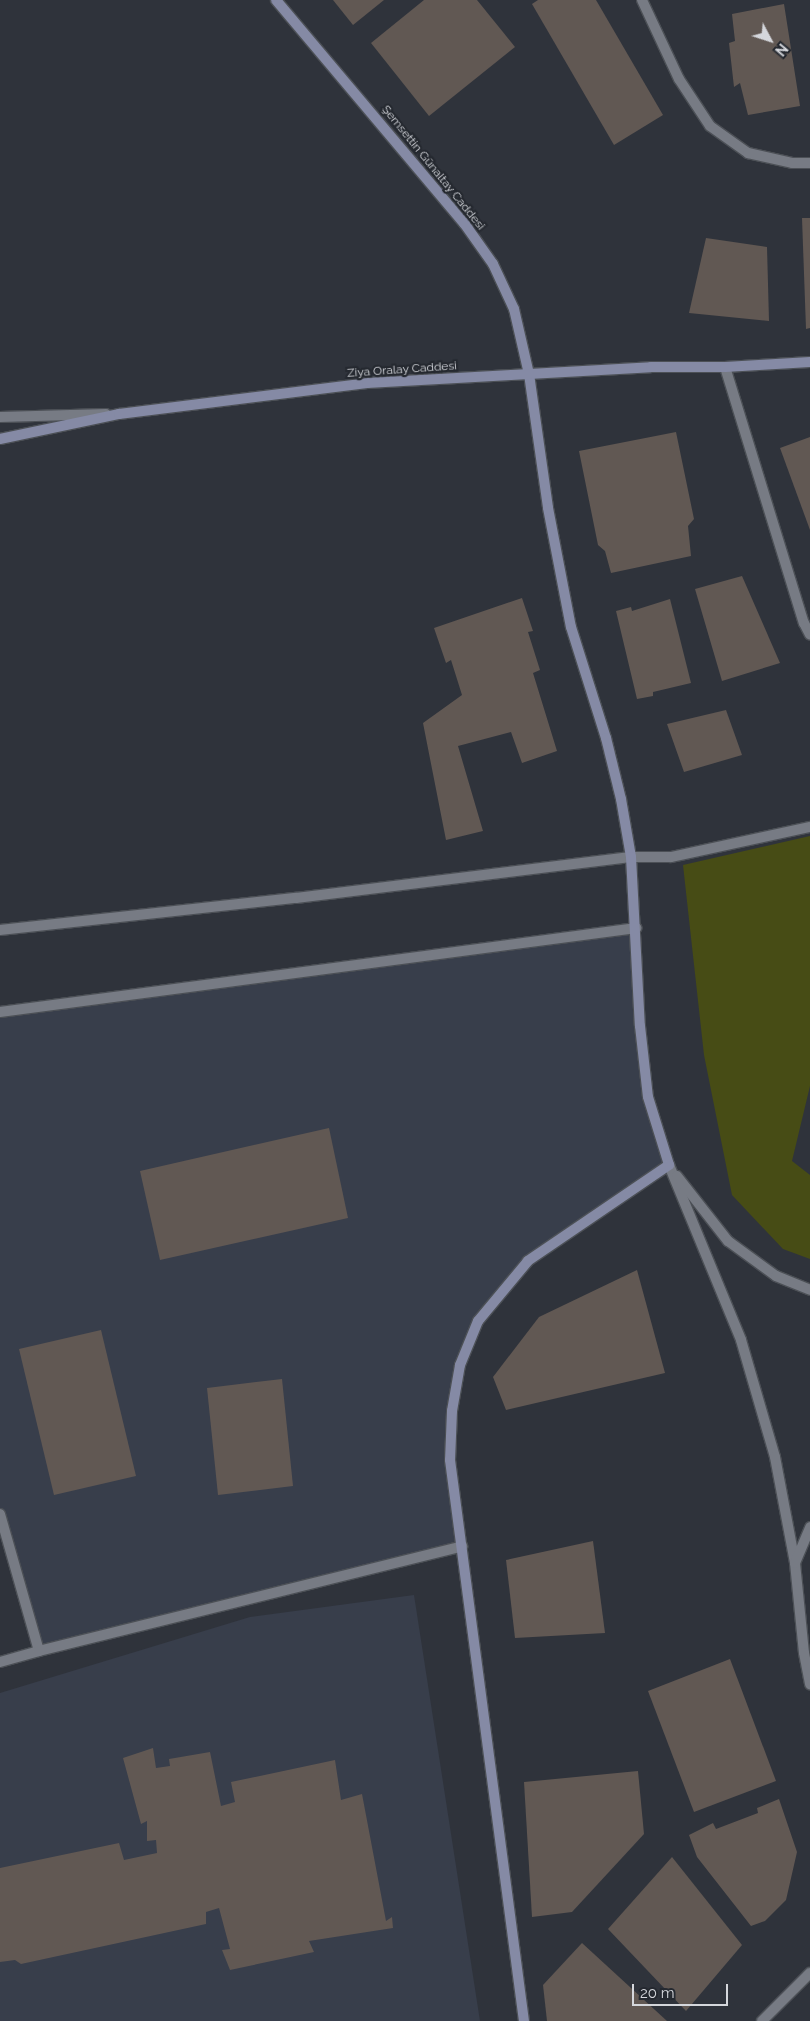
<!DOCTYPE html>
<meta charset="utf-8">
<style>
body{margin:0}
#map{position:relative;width:810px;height:2021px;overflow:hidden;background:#2f333b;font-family:Raleway,sans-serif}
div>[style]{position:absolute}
.built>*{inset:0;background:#383e4b}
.green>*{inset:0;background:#474c15}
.building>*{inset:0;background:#615853}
.roads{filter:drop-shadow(1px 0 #4c5056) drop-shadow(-1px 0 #4c5056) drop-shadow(0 1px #4c5056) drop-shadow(0 -1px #4c5056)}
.street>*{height:10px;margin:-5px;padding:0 5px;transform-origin:5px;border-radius:5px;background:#777b84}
.secondary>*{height:10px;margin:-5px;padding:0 5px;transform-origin:5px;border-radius:5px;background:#858aa5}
span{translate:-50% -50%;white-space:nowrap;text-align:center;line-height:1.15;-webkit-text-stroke:4.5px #252930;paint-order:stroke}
.street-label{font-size:12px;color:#d5d7dc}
.north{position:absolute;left:745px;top:15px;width:50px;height:50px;-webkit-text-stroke:4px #252930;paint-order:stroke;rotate:130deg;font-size:14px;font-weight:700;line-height:20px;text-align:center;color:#d5d7dc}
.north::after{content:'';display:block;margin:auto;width:18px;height:22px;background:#d5d7dc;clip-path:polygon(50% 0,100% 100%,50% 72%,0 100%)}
.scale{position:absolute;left:632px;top:1984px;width:96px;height:22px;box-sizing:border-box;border:2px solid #d5d7dc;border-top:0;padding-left:6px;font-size:15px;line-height:18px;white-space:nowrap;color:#d5d7dc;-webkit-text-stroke:4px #252930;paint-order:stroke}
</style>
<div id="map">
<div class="built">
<div style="clip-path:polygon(636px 928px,648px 1097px,669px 1165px,528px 1261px,478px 1321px,460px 1365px,450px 1460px,462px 1546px,39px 1651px,0 1514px,0 1012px)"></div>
<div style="clip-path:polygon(414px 1595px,480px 2021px,0 2021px,0 1693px,250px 1617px)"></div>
</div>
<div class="green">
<div style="clip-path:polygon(810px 836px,810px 1086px,792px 1161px,810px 1175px,810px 1259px,783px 1249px,732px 1195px,704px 1055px,683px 865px)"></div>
</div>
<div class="building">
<div style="clip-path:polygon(333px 0,384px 0,353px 25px)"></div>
<div style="clip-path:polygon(424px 0,477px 0,515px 47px,429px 116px,371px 43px)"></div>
<div style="clip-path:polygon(538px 0,596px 0,663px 115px,614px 145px,532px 4px)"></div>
<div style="clip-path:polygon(784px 4px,800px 106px,748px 115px,740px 83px,734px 87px,729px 43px,735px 41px,732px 14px)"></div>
<div style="clip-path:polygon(802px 218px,810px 218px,810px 328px,806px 329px)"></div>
<div style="clip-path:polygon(706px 238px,767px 247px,769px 321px,689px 313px)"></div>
<div style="clip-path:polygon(676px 432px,694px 519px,688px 526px,691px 556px,611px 573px,605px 551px,598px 545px,579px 451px)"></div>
<div style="clip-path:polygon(810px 437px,810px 530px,780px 448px)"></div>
<div style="clip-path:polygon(742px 576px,780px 663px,722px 681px,695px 589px)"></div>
<div style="clip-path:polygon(522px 598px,533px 631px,528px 632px,540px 670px,533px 673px,557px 751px,522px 763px,511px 732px,458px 746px,483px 831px,446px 840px,423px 723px,462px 695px,451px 660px,446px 663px,434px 628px)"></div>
<div style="clip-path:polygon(670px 599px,691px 683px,653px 692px,653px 696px,637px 699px,616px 611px,631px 607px,632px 611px)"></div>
<div style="clip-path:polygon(726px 710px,742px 755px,684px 772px,667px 724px)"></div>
<div style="clip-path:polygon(329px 1128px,348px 1218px,160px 1260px,140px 1171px)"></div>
<div style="clip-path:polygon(637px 1270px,665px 1373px,506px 1410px,493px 1377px,539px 1317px)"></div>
<div style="clip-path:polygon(101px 1330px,136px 1476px,54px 1495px,19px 1349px)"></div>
<div style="clip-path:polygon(282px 1379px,293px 1486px,218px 1495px,207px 1388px)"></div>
<div style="clip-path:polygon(593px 1541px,605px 1633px,515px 1638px,506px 1560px)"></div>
<div style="clip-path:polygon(730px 1659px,776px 1781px,694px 1812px,648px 1691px)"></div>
<div style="clip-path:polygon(153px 1748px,156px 1768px,170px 1766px,169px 1759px,210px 1752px,221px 1806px,235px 1802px,231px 1782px,335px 1760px,341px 1800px,362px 1794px,386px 1921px,392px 1917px,393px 1928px,309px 1941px,314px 1952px,230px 1970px,222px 1950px,230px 1949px,219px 1908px,206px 1912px,206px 1924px,21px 1964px,15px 1960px,0 1962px,0 1868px,119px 1843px,124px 1860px,157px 1853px,156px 1840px,147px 1841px,147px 1821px,141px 1824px,123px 1758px)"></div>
<div style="clip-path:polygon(638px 1771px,644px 1834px,572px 1912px,532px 1917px,524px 1782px)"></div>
<div style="clip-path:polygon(779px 1799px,797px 1852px,786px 1900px,765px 1921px,751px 1926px,697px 1857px,689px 1835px,713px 1823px,716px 1829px,758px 1813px,757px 1808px)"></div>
<div style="clip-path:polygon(672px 1857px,742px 1945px,686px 2011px,608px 1929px)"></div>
<div style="clip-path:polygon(582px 1943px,667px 2021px,547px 2021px,543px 1985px)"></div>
</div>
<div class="roads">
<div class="street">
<div style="left:642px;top:0;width:87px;rotate:64.9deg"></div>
<div style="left:679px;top:79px;width:56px;rotate:56.6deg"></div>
<div style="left:710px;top:126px;width:47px;rotate:35.4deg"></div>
<div style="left:748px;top:153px;width:45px;rotate:12.8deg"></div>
<div style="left:792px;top:163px;width:18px"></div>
<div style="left:725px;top:367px;width:268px;rotate:72.9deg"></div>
<div style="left:804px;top:623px;width:13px;rotate:63deg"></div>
<div style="left:0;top:417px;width:106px;rotate:-1.6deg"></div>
<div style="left:0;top:930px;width:298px;rotate:-6.2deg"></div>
<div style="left:296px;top:898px;width:337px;rotate:-7deg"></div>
<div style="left:631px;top:857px;width:40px"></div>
<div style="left:671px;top:857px;width:142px;rotate:-12.2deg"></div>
<div style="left:0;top:1012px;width:642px;rotate:-7.52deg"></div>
<div style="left:669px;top:1165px;width:189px;rotate:67.6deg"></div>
<div style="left:741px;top:1340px;width:122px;rotate:73.8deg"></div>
<div style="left:775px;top:1457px;width:108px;rotate:79.3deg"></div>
<div style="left:795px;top:1563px;width:90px;rotate:84.3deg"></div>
<div style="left:804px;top:1653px;width:32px;rotate:79deg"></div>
<div style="left:677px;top:1176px;width:83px;rotate:51.9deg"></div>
<div style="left:728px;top:1241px;width:59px;rotate:36.1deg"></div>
<div style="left:776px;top:1276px;width:37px;rotate:22deg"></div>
<div style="left:0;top:1514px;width:142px;rotate:74.1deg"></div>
<div style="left:795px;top:1563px;width:39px;rotate:-67deg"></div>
<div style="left:0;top:1662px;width:41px;rotate:-15.8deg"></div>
<div style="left:39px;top:1651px;width:436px;rotate:-13.9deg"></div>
<div style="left:762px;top:2021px;width:68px;rotate:-45deg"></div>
</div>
<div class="secondary">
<div style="left:276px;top:0;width:292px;rotate:49.9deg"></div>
<div style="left:464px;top:223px;width:50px;rotate:54.7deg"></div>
<div style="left:493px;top:264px;width:50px;rotate:65deg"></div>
<div style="left:514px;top:309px;width:67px;rotate:77deg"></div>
<div style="left:529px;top:374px;width:135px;rotate:81.9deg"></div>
<div style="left:548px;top:508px;width:121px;rotate:79.1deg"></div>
<div style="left:571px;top:627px;width:116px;rotate:72.5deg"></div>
<div style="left:606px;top:738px;width:63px;rotate:76.2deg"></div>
<div style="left:621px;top:799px;width:59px;rotate:80.2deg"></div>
<div style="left:631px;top:857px;width:169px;rotate:87deg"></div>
<div style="left:640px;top:1026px;width:71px;rotate:83.6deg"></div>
<div style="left:648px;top:1097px;width:71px;rotate:72.8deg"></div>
<div style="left:669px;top:1165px;width:171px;rotate:145.8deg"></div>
<div style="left:528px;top:1261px;width:78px;rotate:129.8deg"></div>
<div style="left:478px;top:1321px;width:48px;rotate:112.2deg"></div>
<div style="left:460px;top:1365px;width:47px;rotate:99.9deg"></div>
<div style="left:452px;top:1411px;width:49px;rotate:92.3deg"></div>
<div style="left:450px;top:1460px;width:566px;rotate:82.49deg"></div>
<div style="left:0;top:439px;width:122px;rotate:-11.9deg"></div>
<div style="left:119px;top:414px;width:250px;rotate:-7.1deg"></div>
<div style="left:367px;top:383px;width:284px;rotate:-3.2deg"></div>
<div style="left:651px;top:367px;width:74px"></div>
<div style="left:725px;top:367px;width:85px;rotate:-3.4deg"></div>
</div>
</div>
<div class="street-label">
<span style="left:433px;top:168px;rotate:51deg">Şemsettin Günaltay Caddesi</span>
<span style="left:402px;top:370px;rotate:-4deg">Ziya Oralay Caddesi</span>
</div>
<div class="north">N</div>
<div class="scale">20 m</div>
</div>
